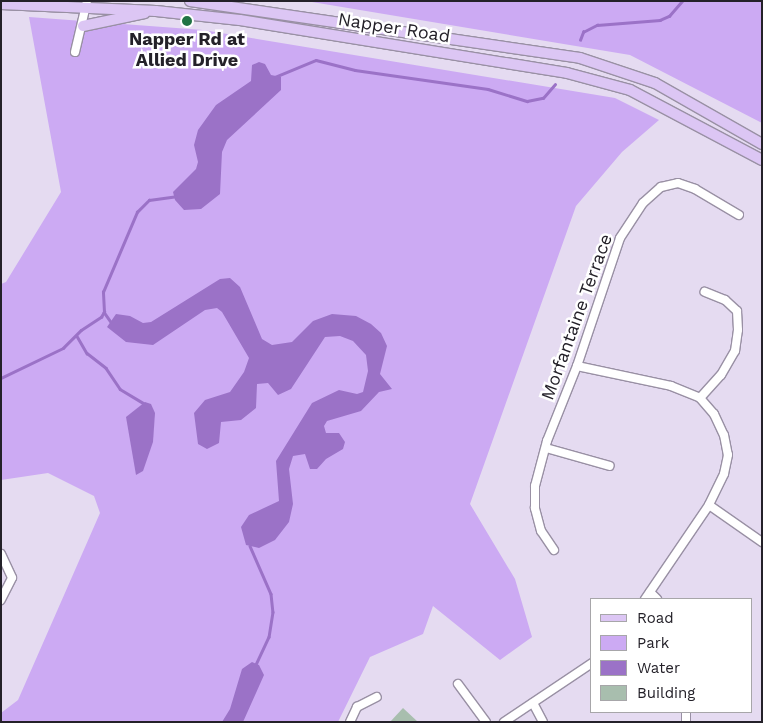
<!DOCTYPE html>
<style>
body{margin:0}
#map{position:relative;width:763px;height:723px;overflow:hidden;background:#e5dbf1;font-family:"Work Sans",sans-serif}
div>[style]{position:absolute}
.green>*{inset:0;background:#ccaaf3}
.water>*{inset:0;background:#9b72c7}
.stream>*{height:2.5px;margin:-1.25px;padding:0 1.25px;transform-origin:1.25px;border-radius:1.25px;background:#9b72c7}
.building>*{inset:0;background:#a8beae}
.roads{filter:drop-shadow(1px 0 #9990a4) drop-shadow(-1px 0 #9990a4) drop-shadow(0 1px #9990a4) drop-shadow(0 -1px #9990a4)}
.minor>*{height:8px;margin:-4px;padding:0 4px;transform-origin:4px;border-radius:4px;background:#fff}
.major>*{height:10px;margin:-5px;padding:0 5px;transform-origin:5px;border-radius:5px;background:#dcc6f4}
.dots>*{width:14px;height:14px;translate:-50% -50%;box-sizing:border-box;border:2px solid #fff;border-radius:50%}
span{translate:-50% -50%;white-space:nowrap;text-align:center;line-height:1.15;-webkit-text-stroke:5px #fff;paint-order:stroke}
.street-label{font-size:18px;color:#242129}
.poi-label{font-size:18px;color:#242129;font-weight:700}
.frame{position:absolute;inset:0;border:2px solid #242129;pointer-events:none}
.legend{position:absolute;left:590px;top:598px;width:162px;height:115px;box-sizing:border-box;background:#fff;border:1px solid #a7a6a9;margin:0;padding:6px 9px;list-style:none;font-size:15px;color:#242129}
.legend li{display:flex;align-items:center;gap:10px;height:25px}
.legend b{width:25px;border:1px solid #a7a6a9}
</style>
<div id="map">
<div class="green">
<div style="clip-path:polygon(306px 1px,762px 1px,762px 123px,630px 55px)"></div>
<div style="clip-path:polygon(29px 17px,203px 30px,615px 98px,659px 120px,622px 152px,576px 206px,470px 504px,515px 579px,532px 637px,500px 660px,433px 606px,423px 634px,370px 657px,338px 722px,1px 722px,1px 713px,18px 700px,100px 513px,94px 496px,48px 473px,1px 480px,1px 284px,6px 282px,61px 192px)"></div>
</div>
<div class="water">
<div style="clip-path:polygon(259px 62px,265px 64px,271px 75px,281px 77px,281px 90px,227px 140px,222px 152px,220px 194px,201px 209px,184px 210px,175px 200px,173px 192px,196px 169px,198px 162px,194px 145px,198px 130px,216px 105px,251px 81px,252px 65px)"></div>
<div style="clip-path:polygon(230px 278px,240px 287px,262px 339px,272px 345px,292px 342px,313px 321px,332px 314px,356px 316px,371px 324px,381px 333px,387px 346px,380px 374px,392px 389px,379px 392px,361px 411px,327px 421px,324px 426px,326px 433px,339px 433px,345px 442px,343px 449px,326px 459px,317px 469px,310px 469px,305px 454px,293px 456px,289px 469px,293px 504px,289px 522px,275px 540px,259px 548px,246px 545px,241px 527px,249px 515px,279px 501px,276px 461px,312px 403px,339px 390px,357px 394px,363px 392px,368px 371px,366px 355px,353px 341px,340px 336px,325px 337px,291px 389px,278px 395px,268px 383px,257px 384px,256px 408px,241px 420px,221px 422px,219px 443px,207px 449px,198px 444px,194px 413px,205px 400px,230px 392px,244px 372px,249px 358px,222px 312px,217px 308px,205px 310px,153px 345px,126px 342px,107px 327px,116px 314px,130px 316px,143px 323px,151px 322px,220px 279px)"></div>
<div style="clip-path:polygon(145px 402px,151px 404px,155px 413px,153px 442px,143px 471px,136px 475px,126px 417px)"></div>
<div style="clip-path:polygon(252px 662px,259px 665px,264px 675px,243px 722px,222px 722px,230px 709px,242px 669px)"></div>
</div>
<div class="stream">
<div style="left:580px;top:40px;width:9px;rotate:-69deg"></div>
<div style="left:583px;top:32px;width:16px;rotate:-27deg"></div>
<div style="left:597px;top:25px;width:63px;rotate:-4.5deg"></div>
<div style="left:660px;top:20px;width:10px;rotate:-24deg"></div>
<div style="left:669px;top:16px;width:20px;rotate:-49deg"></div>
<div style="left:275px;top:77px;width:44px;rotate:-22.5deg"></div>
<div style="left:316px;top:60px;width:40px;rotate:14.4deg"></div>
<div style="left:355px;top:70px;width:134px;rotate:8.1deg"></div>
<div style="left:488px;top:89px;width:41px;rotate:17.1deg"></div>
<div style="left:527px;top:101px;width:16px;rotate:-11deg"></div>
<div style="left:543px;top:98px;width:18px;rotate:-49deg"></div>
<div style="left:104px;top:312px;width:12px;rotate:55deg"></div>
<div style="left:77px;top:336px;width:20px;rotate:60deg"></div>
<div style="left:87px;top:353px;width:24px;rotate:38deg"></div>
<div style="left:106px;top:368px;width:25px;rotate:56deg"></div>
<div style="left:120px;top:389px;width:27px;rotate:31deg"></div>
<div style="left:1px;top:378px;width:69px;rotate:-25.8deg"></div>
<div style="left:63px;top:348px;width:25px;rotate:-45deg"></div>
<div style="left:81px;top:330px;width:24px;rotate:-33deg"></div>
<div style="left:101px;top:317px;width:6px;rotate:-59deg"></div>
<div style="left:104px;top:312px;width:20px;rotate:-93deg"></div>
<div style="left:103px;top:292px;width:87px;rotate:-67deg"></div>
<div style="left:137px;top:212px;width:17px;rotate:-45deg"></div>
<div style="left:149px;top:200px;width:27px;rotate:-8deg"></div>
<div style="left:250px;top:546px;width:52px;rotate:66.4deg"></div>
<div style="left:271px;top:594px;width:18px;rotate:84deg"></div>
<div style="left:273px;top:612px;width:25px;rotate:99deg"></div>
<div style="left:269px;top:637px;width:31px;rotate:115deg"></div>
</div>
<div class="building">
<div style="clip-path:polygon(403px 708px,418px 722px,390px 722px)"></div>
</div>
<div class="roads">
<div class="minor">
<div style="left:75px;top:52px;width:52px;rotate:-76.8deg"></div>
<div style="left:577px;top:366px;width:96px;rotate:12deg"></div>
<div style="left:671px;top:386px;width:31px;rotate:22deg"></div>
<div style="left:700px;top:398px;width:21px;rotate:49deg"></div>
<div style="left:714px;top:414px;width:23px;rotate:65deg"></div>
<div style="left:724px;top:435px;width:20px;rotate:79deg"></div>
<div style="left:728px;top:455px;width:19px;rotate:102deg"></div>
<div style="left:724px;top:474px;width:34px;rotate:116deg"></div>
<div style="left:709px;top:505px;width:114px;rotate:124.2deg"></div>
<div style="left:700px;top:398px;width:31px;rotate:-48deg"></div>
<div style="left:721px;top:375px;width:28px;rotate:-60deg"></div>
<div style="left:735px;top:351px;width:21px;rotate:-82deg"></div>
<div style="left:738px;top:330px;width:19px;rotate:-93deg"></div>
<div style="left:737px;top:311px;width:16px;rotate:-137deg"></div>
<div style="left:725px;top:300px;width:22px;rotate:-158deg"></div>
<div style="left:546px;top:448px;width:66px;rotate:15.7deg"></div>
<div style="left:709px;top:505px;width:65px;rotate:34.9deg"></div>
<div style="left:554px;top:550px;width:23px;rotate:-124deg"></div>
<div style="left:541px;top:531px;width:24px;rotate:-105deg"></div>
<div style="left:535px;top:508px;width:22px;rotate:-90deg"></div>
<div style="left:535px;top:486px;width:47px;rotate:-75.1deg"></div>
<div style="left:547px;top:441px;width:81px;rotate:-68.2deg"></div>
<div style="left:577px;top:366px;width:135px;rotate:-71.4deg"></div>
<div style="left:620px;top:238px;width:42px;rotate:-56.7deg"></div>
<div style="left:643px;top:203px;width:24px;rotate:-42deg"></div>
<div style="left:661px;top:187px;width:17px;rotate:-13deg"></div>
<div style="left:678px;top:183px;width:18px;rotate:19deg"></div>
<div style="left:695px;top:189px;width:51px;rotate:30.6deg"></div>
<div style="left:1px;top:554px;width:26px;rotate:65deg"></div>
<div style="left:12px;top:578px;width:25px;rotate:117deg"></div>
<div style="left:650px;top:592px;width:10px;rotate:45deg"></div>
<div style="left:458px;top:684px;width:47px;rotate:53.6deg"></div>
<div style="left:533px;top:703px;width:21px;rotate:62deg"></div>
<div style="left:350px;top:722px;width:17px;rotate:-65deg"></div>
<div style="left:357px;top:707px;width:22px;rotate:-27deg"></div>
<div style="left:504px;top:722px;width:106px;rotate:-33.8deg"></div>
<div style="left:686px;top:722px;width:10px;rotate:-90deg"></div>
</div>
<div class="major">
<div style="left:190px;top:1px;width:394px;rotate:8.3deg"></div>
<div style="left:580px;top:58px;width:79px;rotate:18.4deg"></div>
<div style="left:655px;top:83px;width:123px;rotate:29.7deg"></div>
<div style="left:1px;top:4px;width:155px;rotate:2.6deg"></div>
<div style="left:156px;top:11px;width:84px;rotate:6.1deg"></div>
<div style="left:240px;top:20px;width:331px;rotate:9.2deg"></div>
<div style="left:567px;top:73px;width:65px;rotate:15.1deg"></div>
<div style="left:630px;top:90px;width:149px;rotate:27.9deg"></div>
<div style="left:83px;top:26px;width:63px;rotate:-11.8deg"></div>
</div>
</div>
<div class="dots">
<div style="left:187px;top:21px;background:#207345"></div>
</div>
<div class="street-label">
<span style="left:394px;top:28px;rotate:9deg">Napper Road</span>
<span style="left:577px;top:317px;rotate:-70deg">Morfantaine Terrace</span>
</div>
<div class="poi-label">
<span style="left:187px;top:50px">Napper Rd at<br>Allied Drive</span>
</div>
<div class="frame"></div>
<ul class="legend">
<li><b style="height:6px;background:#dcc6f4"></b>Road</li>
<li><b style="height:14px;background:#ccaaf3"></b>Park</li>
<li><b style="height:14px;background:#9b72c7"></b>Water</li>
<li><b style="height:14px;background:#a8beae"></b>Building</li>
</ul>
</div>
